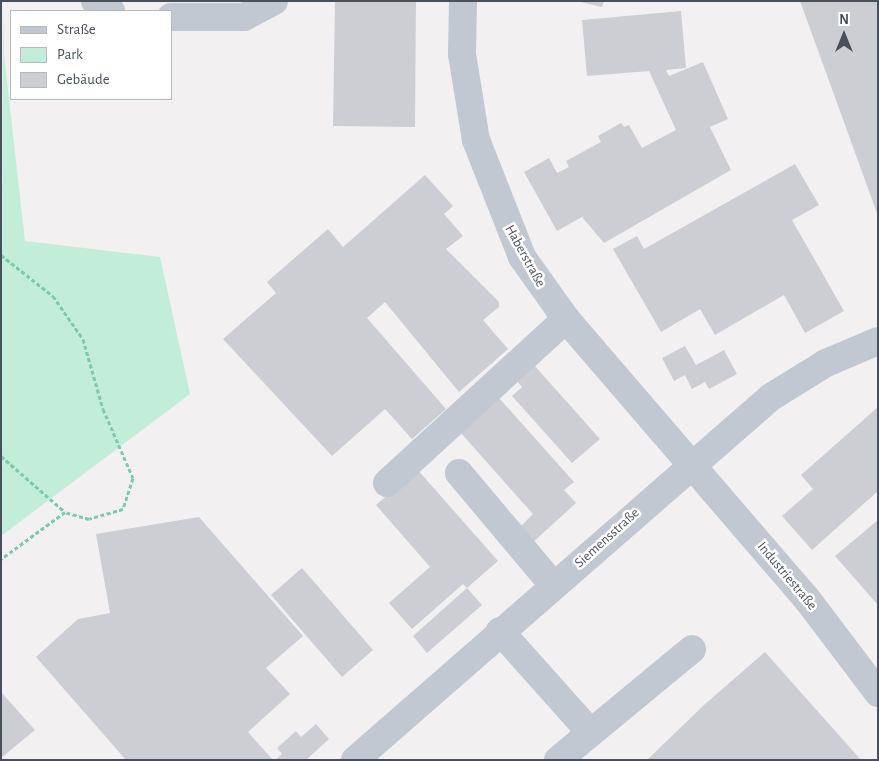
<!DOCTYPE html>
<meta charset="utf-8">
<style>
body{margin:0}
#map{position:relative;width:879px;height:761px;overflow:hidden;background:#f2f0f0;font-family:"Alegreya Sans",sans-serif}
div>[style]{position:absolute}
.green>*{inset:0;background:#c1edd9}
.building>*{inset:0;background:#cdced4}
.path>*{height:3px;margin-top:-1.5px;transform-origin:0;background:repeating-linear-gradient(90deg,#7bc9af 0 4px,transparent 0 6.5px)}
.minor>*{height:28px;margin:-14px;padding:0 14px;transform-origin:14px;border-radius:14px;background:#c1c8d1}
span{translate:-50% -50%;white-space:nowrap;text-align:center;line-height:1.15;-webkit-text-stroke:5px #fff;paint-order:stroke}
.street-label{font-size:14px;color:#49505c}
.frame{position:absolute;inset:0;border:2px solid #49505c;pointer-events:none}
.legend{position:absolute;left:10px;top:10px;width:162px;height:90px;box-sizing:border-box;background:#fff;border:1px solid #b6b9be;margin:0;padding:6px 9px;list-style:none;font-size:15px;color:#49505c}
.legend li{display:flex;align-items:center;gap:10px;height:25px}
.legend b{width:25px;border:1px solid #b6b9be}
.north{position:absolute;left:819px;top:10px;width:50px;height:50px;-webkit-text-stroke:4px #fff;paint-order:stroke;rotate:0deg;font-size:14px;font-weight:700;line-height:20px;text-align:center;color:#49505c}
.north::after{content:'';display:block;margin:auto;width:18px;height:22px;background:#49505c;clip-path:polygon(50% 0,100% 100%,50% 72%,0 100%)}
</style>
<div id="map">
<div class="green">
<div style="clip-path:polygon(3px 1px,4px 55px,25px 241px,160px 257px,190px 394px,1px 536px)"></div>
</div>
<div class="building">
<div style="clip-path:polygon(335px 1px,416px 1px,415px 127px,333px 126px)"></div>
<div style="clip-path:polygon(576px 1px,604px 1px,602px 7px)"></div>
<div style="clip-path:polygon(800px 1px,878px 1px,878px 216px)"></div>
<div style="clip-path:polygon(681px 11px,686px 68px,666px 70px,669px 76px,703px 62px,728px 119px,710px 127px,731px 170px,604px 243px,582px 217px,557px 231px,524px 172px,549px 158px,557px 173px,569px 167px,566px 161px,601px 142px,598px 136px,621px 123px,624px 127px,629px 125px,642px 148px,676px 130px,649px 71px,587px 76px,582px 20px)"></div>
<div style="clip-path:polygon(795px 164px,819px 205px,792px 220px,844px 311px,805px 333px,784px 295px,715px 335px,700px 309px,661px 332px,613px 249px,637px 236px,644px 249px)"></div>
<div style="clip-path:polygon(425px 175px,453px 206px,444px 214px,463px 236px,446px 249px,499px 302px,499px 307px,483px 320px,508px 349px,459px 392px,385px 302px,367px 318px,446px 409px,412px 439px,385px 409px,332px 456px,223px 339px,276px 293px,267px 282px,328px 229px,343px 247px)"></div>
<div style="clip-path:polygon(685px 346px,696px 365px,724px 350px,737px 374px,709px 389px,705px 382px,692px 389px,685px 375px,674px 381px,662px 358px)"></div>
<div style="clip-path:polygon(534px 365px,600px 439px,572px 463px,512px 396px,522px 387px,517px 381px)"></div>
<div style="clip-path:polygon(499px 398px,574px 482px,564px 490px,576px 503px,530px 545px,517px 530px,533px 514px,460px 432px)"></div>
<div style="clip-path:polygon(878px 407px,878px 491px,812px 550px,782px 516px,813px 489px,801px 475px)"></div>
<div style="clip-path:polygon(417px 469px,498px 561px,467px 588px,463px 584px,412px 629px,389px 603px,430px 567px,376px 505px)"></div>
<div style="clip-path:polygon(199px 517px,303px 636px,266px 668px,290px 694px,248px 732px,273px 760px,126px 760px,36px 657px,78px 619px,110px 613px,96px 534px)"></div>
<div style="clip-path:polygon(878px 520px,878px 605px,835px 556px)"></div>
<div style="clip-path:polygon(302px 568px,373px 650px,342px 677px,271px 595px)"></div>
<div style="clip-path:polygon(467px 588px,482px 605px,427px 653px,413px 636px)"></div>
<div style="clip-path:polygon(765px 652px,861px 760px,647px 760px,704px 705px)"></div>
<div style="clip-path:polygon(1px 692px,35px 730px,1px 758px)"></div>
<div style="clip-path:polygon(316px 724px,329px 739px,306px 760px,275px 760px,282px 754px,277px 748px,296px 731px,301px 737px)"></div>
</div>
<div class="path">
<div style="left:1px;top:255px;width:66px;rotate:38.3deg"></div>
<div style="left:53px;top:296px;width:52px;rotate:55.1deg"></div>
<div style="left:83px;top:339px;width:73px;rotate:74.1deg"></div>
<div style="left:103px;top:409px;width:75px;rotate:66.5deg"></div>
<div style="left:133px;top:478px;width:33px;rotate:108deg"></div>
<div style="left:123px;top:509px;width:35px;rotate:164deg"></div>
<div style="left:89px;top:519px;width:25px;rotate:-164deg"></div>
<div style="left:65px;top:512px;width:79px;rotate:143.7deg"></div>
<div style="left:1px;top:456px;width:85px;rotate:41.2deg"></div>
</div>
<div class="minor">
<div style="left:95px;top:1px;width:19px;rotate:32deg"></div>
<div style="left:463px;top:1px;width:53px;rotate:91.1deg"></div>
<div style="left:462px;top:54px;width:87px;rotate:80.8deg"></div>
<div style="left:476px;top:140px;width:126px;rotate:68.5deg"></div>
<div style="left:522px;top:257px;width:76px;rotate:54.6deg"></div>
<div style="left:566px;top:319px;width:369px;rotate:49.3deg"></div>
<div style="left:807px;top:599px;width:118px;rotate:52.9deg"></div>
<div style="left:171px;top:17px;width:73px"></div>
<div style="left:244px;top:17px;width:34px;rotate:-28deg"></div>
<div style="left:459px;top:473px;width:146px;rotate:50deg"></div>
<div style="left:387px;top:483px;width:243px;rotate:-42.5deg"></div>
<div style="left:500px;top:631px;width:134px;rotate:48.3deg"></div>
<div style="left:355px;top:760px;width:552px;rotate:-41.11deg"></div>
<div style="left:771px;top:397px;width:65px;rotate:-31.7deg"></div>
<div style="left:826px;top:363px;width:56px;rotate:-22.9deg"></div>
<div style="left:558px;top:760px;width:174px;rotate:-39.6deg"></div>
</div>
<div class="street-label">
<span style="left:525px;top:256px;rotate:61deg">Haberstraße</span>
<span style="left:607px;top:538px;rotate:-42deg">Siemensstraße</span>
<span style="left:787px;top:576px;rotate:50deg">Industriestraße</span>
</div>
<div class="frame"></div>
<ul class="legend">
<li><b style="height:6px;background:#c1c8d1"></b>Straße</li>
<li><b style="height:14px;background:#c1edd9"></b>Park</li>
<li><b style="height:14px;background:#cdced4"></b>Gebäude</li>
</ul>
<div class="north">N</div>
</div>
